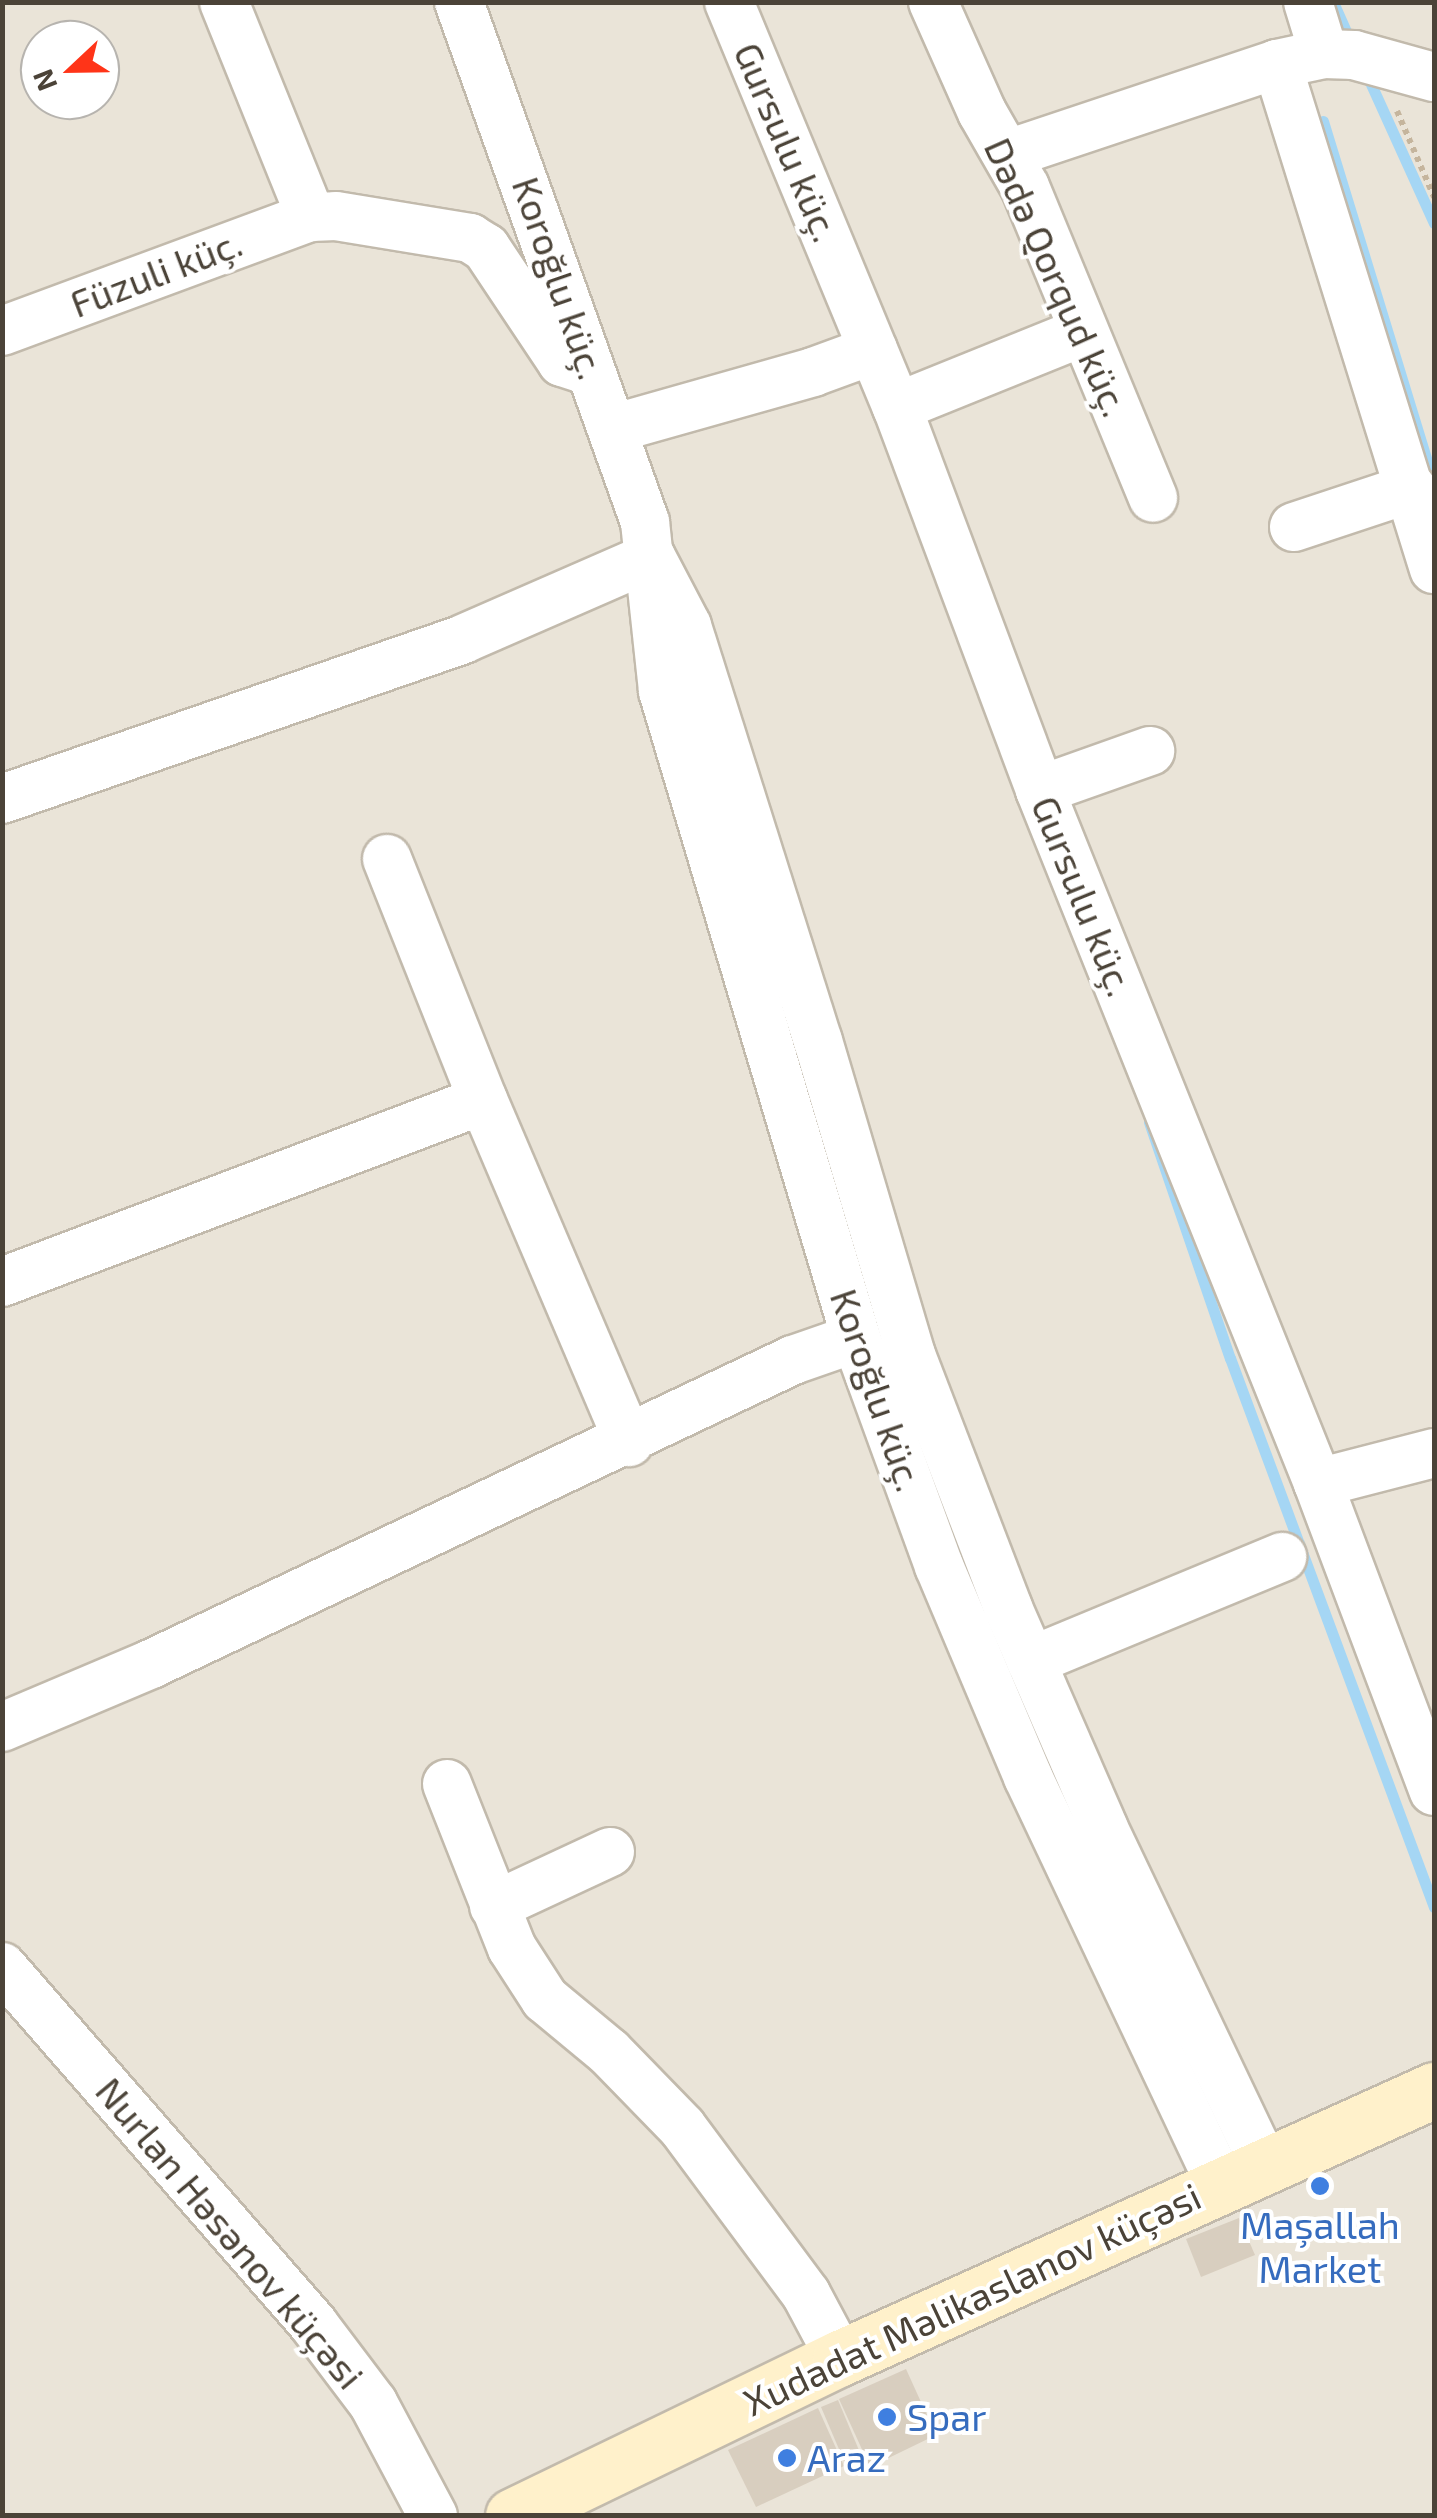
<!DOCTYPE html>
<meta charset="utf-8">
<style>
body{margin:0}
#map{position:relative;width:1437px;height:2518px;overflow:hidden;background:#f6f2eb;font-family:"Exo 2",sans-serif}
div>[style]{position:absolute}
.residential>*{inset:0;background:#eae4d8}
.stream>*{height:11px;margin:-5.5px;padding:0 5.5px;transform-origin:5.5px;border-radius:5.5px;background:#a5d6f4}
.building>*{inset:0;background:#d8cebf}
.path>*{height:6px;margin-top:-3px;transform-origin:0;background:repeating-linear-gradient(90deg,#c5b59d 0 5px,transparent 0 10px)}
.roads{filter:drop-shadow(2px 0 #c2baac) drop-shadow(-2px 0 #c2baac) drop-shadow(0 2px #c2baac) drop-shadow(0 -2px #c2baac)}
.street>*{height:48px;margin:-24px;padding:0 24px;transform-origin:24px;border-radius:24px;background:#fff}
.secondary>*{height:55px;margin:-27.5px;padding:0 27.5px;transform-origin:27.5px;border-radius:27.5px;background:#fff1cb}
.dots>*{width:28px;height:28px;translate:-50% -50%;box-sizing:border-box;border:5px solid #fff;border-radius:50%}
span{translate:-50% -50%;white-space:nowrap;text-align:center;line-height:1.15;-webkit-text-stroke:8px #fff;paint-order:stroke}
.street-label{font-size:38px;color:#4b4338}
.shop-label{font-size:38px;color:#366cbe}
.left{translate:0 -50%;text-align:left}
.frame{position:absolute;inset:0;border:5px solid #4b4338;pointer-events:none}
.north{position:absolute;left:20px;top:20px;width:100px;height:100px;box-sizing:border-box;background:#fff;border:2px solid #b7b4af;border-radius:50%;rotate:248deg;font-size:28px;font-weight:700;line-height:40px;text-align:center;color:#4b4338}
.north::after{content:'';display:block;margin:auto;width:35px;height:45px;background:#ff3418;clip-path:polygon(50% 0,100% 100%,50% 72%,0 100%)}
</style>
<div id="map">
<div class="residential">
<div style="clip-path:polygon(evenodd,3px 3px,1434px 3px,1434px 2515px,3px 2515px,3px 3px,40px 40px,100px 40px,100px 100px,40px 100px,40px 40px)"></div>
</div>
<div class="stream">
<div style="left:1333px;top:2px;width:39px;rotate:66deg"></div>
<div style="left:1370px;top:82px;width:155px;rotate:65.6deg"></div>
<div style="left:1323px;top:121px;width:381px;rotate:73deg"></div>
<div style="left:1149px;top:1122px;width:250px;rotate:71.1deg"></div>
<div style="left:1230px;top:1358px;width:586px;rotate:69.62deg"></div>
</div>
<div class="building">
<div style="clip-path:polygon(1239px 2218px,1255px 2255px,1201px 2277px,1186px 2239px)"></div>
<div style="clip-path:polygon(906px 2369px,936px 2435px,870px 2467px,839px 2399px)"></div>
<div style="clip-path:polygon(838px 2400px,866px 2467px,850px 2475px,821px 2407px)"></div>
<div style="clip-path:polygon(818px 2408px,844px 2466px,756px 2507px,728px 2450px)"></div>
</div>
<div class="path">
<div style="left:1397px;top:111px;width:94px;rotate:66.7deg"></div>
</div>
<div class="roads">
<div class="street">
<div style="left:224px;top:2px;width:232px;rotate:68deg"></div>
<div style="left:459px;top:2px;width:552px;rotate:70.32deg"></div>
<div style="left:645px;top:522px;width:170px;rotate:83.9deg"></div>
<div style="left:663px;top:691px;width:675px;rotate:73.39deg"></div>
<div style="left:856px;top:1338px;width:243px;rotate:70deg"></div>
<div style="left:939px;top:1566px;width:229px;rotate:67.1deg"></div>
<div style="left:1028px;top:1777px;width:450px;rotate:64.7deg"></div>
<div style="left:729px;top:2px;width:438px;rotate:67.5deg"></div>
<div style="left:897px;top:407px;width:409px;rotate:69.5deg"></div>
<div style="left:1040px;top:790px;width:747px;rotate:68.14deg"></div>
<div style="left:1318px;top:1483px;width:329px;rotate:69.4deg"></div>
<div style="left:933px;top:2px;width:120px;rotate:66deg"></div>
<div style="left:982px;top:112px;width:86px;rotate:60.2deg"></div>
<div style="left:1025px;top:187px;width:336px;rotate:67.6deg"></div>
<div style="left:1308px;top:2px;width:54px;rotate:72.9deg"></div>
<div style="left:1277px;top:64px;width:529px;rotate:72.73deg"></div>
<div style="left:1008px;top:154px;width:284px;rotate:-18.5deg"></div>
<div style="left:1277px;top:64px;width:48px;rotate:-12deg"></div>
<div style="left:1324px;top:54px;width:30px;rotate:2deg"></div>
<div style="left:1354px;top:55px;width:83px;rotate:15.4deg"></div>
<div style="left:2px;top:331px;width:329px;rotate:-20.3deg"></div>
<div style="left:311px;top:217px;width:25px;rotate:-2deg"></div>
<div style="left:336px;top:216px;width:136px;rotate:9.3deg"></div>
<div style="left:470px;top:238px;width:19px;rotate:32deg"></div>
<div style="left:486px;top:248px;width:137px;rotate:56.3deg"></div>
<div style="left:562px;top:362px;width:25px;rotate:18deg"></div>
<div style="left:897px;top:407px;width:201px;rotate:-22deg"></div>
<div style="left:612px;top:429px;width:209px;rotate:-15.8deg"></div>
<div style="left:813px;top:372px;width:64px;rotate:-20.1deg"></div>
<div style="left:1294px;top:527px;width:124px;rotate:-18.3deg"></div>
<div style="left:1040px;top:790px;width:117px;rotate:-19.5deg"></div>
<div style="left:2px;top:799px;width:488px;rotate:-19.1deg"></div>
<div style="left:463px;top:639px;width:205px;rotate:-23.6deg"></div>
<div style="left:651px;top:557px;width:78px;rotate:62.4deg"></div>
<div style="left:687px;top:626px;width:435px;rotate:72.5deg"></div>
<div style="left:818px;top:1041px;width:327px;rotate:73.5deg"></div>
<div style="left:911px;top:1355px;width:271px;rotate:69deg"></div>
<div style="left:1008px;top:1608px;width:239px;rotate:66.5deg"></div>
<div style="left:1103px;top:1827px;width:374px;rotate:64.5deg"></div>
<div style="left:387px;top:859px;width:259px;rotate:68.3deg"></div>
<div style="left:483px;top:1100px;width:372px;rotate:66.9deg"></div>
<div style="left:2px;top:1282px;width:514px;rotate:-20.73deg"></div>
<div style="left:1318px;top:1483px;width:120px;rotate:-14.5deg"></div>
<div style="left:1031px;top:1661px;width:272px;rotate:-22.5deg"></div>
<div style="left:2px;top:1727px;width:162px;rotate:-22.9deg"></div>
<div style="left:151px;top:1664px;width:710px;rotate:-25.34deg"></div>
<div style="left:793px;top:1360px;width:67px;rotate:-19.2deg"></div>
<div style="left:447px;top:1784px;width:176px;rotate:68.4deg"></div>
<div style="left:512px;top:1948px;width:61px;rotate:57.1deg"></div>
<div style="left:545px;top:1999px;width:83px;rotate:39.6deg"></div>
<div style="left:609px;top:2052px;width:105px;rotate:45.8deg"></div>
<div style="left:682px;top:2127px;width:208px;rotate:53.4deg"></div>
<div style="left:806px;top:2294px;width:72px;rotate:62deg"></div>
<div style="left:494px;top:1906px;width:128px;rotate:-25deg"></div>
<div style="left:2px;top:1967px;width:475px;rotate:48.9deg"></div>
<div style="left:314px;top:2325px;width:98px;rotate:52.9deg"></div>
<div style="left:373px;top:2403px;width:128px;rotate:62deg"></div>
</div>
<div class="secondary">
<div style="left:513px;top:2516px;width:363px;rotate:-25.8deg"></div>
<div style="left:840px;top:2358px;width:652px;rotate:-24.28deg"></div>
</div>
</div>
<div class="dots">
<div style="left:1320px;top:2186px;background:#3f7fe0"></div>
<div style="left:887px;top:2417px;background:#3f7fe0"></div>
<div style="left:787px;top:2458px;background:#3f7fe0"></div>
</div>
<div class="street-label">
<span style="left:787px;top:142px;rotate:67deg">Gursulu küç.</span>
<span style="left:156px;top:273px;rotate:-21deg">Füzuli küç.</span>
<span style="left:1057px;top:277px;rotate:66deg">Dədə Qorqud küç.</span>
<span style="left:559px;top:278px;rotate:71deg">Koroğlu küç.</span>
<span style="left:1083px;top:896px;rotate:68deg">Gursulu küç.</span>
<span style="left:877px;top:1390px;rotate:71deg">Koroğlu küç.</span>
<span style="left:230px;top:2233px;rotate:50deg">Nurlan Həsənov küçəsi</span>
<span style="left:972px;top:2299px;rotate:-25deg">Xudadat Məlikaslanov küçəsi</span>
</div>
<div class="shop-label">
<span style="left:1320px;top:2247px">Maşallah<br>Market</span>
<span class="left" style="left:907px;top:2417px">Spar</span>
<span class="left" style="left:807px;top:2458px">Araz</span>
</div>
<div class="frame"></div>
<div class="north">N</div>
</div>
